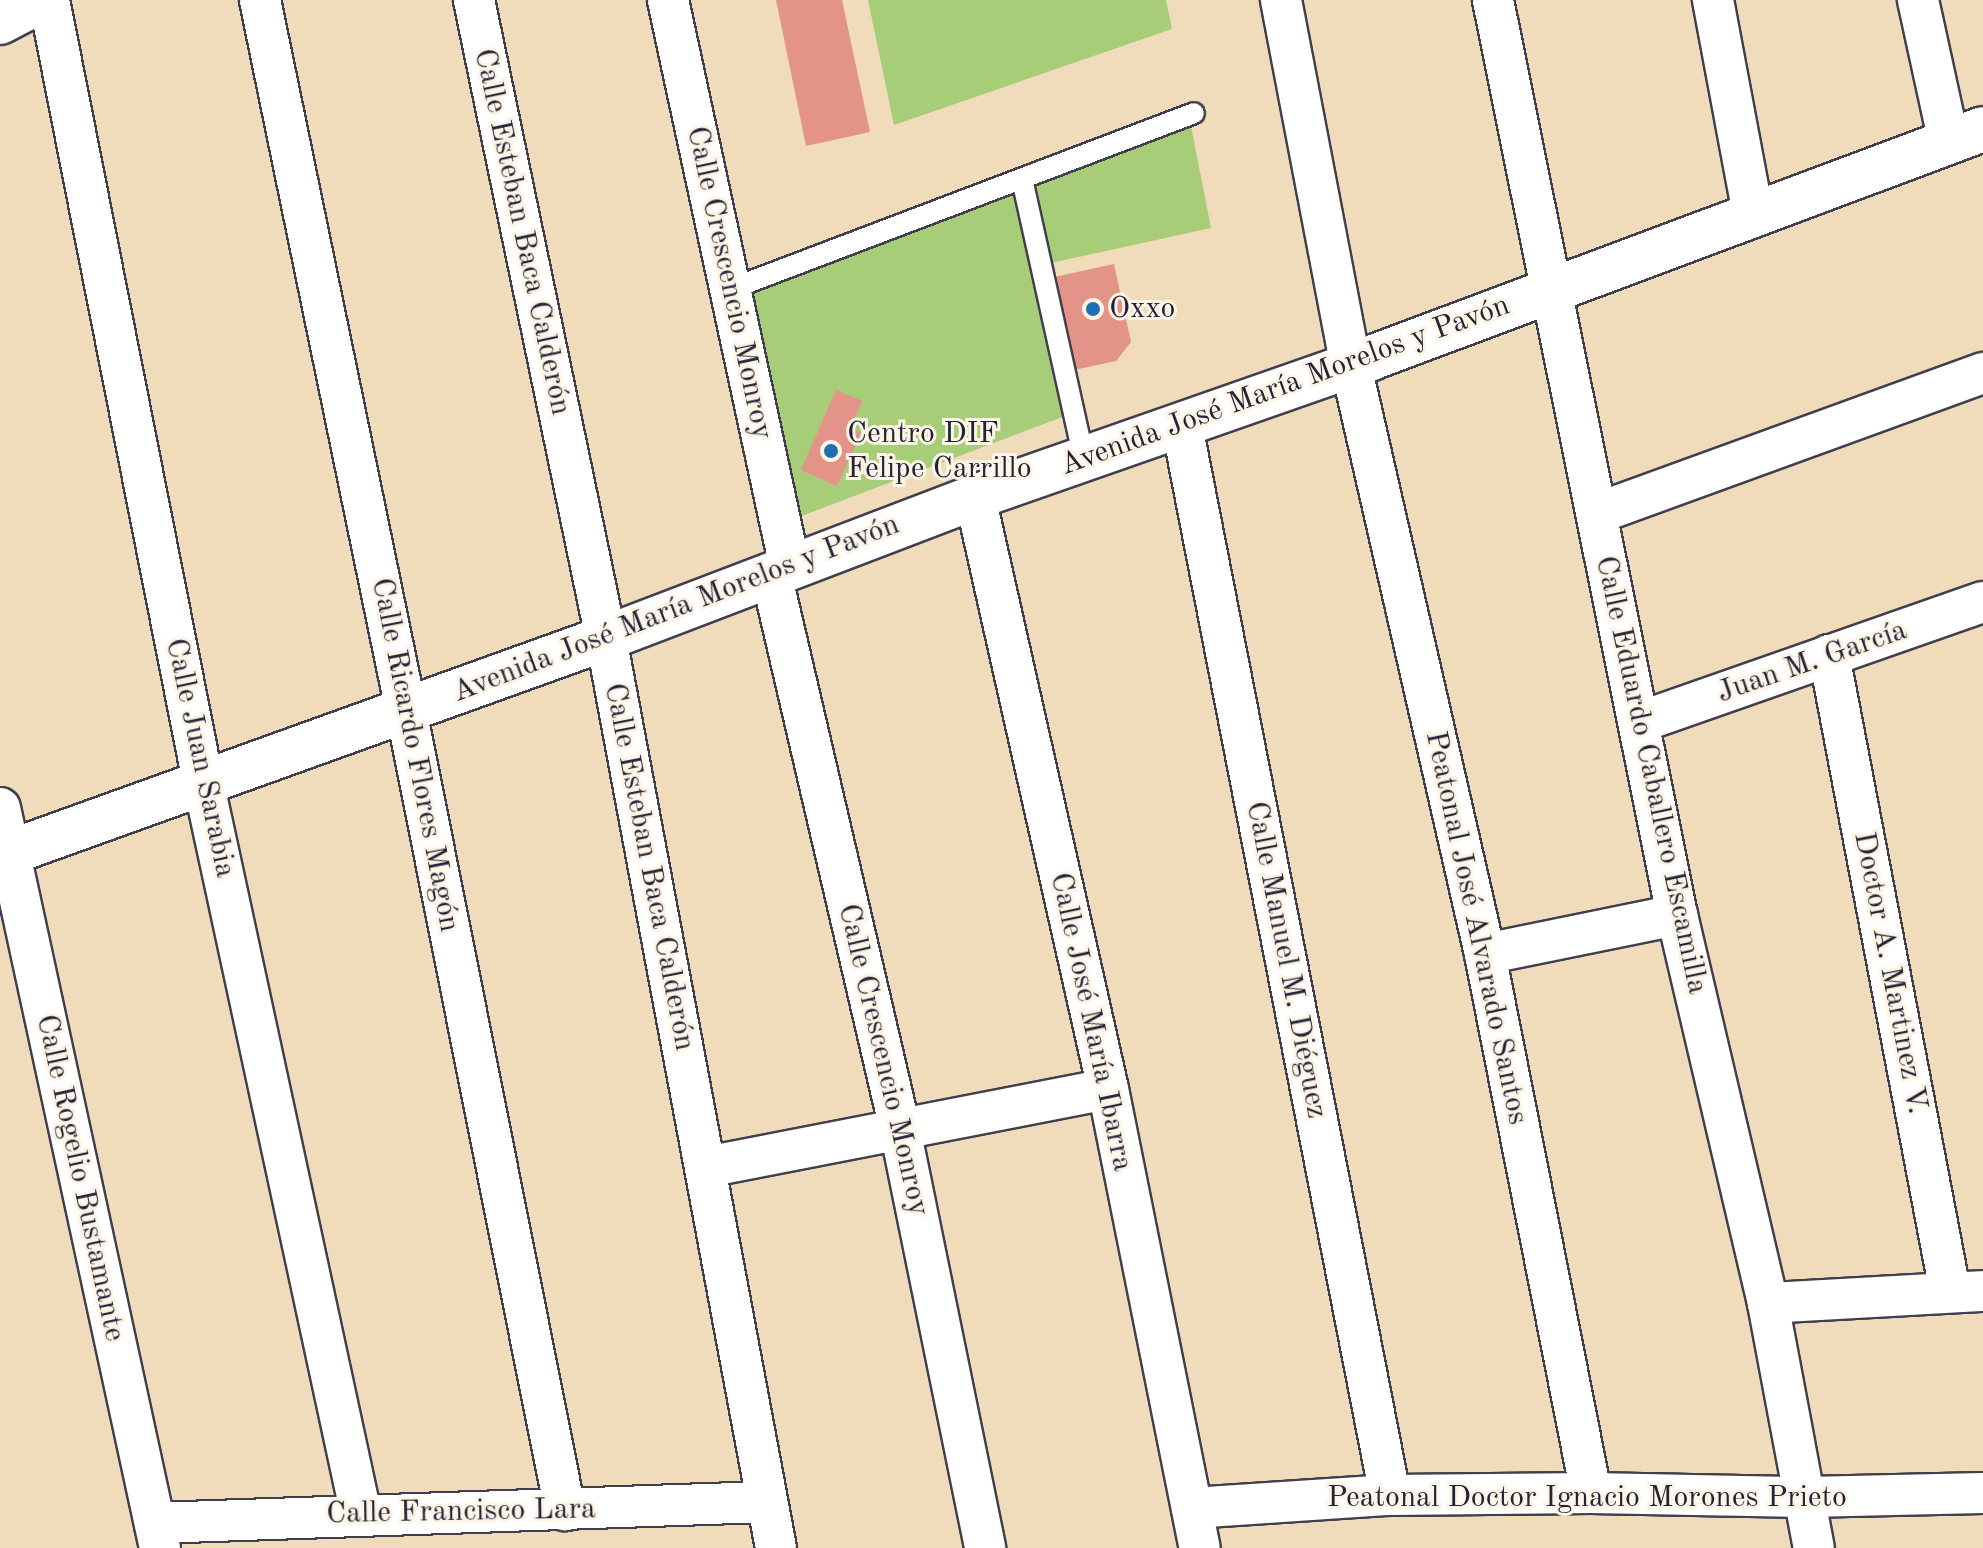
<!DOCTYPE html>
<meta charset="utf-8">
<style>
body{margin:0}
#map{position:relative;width:1983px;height:1548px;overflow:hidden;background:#f0dcbb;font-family:"Old Standard TT",serif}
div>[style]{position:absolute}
.green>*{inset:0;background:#a7cd78}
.building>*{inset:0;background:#e49388}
.roads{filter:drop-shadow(2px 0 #413e4e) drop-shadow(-2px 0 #413e4e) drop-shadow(0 2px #413e4e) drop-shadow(0 -2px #413e4e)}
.lane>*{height:20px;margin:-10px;padding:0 10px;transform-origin:10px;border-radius:10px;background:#fff}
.street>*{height:40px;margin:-20px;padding:0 20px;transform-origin:20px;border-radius:20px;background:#fff}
.secondary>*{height:44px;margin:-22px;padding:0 22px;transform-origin:22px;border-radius:22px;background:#fff}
.dots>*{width:22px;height:22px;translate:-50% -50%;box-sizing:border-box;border:4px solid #fcf5e5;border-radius:50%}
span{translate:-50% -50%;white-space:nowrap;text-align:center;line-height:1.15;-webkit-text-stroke:6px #fcf5e5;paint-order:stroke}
.street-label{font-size:30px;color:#22223b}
.poi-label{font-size:30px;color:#22223b}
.left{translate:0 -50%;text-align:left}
</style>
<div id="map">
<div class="green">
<div style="clip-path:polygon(868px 0,1166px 0,1172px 29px,894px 125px)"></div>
<div style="clip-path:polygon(1191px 126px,1211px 228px,1051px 263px,1033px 186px)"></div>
<div style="clip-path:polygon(1016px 192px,1065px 416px,791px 520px,745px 295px)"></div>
</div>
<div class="building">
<div style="clip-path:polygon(776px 0,842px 0,870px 132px,806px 146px)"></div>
<div style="clip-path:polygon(1114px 264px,1131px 342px,1116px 361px,1074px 370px,1054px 277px)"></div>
<div style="clip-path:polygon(836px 390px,862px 401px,851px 427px,861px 432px,837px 486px,801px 470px)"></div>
</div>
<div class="roads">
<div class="lane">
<div style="left:1022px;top:179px;width:286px;rotate:77.5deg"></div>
<div style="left:731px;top:289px;width:495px;rotate:-20.8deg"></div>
</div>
<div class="street">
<div style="left:49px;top:0;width:796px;rotate:78.85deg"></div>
<div style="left:203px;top:781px;width:750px;rotate:77.84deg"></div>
<div style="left:260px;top:0;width:725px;rotate:78.38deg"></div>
<div style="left:406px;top:710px;width:816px;rotate:78.76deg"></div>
<div style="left:474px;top:0;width:652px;rotate:78.31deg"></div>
<div style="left:606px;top:638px;width:926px;rotate:79.42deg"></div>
<div style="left:668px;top:0;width:580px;rotate:77.86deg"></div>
<div style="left:1281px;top:0;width:373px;rotate:79.2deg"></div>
<div style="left:1351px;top:366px;width:603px;rotate:77.16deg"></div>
<div style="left:1485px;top:954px;width:549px;rotate:78.87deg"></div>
<div style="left:1493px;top:0;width:933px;rotate:78.63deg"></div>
<div style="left:1677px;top:915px;width:399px;rotate:76.8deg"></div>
<div style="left:1768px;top:1303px;width:249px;rotate:79.4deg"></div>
<div style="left:1713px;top:0;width:217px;rotate:79.4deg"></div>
<div style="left:1918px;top:0;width:145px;rotate:77.7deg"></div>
<div style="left:1182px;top:426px;width:1089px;rotate:78.99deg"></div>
<div style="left:975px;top:497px;width:607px;rotate:77.34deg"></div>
<div style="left:1108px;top:1089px;width:468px;rotate:78.7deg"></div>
<div style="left:1598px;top:513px;width:410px;rotate:-20deg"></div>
<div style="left:771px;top:574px;width:570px;rotate:76.91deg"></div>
<div style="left:900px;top:1129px;width:428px;rotate:78.5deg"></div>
<div style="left:1829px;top:655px;width:647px;rotate:79.23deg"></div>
<div style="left:1640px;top:722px;width:363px;rotate:-19.3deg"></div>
<div style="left:0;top:808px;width:757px;rotate:77.8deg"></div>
<div style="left:1485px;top:954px;width:196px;rotate:-11.5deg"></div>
<div style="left:706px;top:1167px;width:409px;rotate:-11deg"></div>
<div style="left:1768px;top:1303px;width:215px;rotate:-3.2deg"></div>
<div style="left:1192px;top:1508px;width:198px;rotate:-3.8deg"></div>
<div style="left:1390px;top:1495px;width:201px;rotate:-0.6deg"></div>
<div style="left:1591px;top:1493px;width:215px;rotate:1.1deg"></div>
<div style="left:1806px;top:1497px;width:177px;rotate:-1.3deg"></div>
<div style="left:155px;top:1523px;width:612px;rotate:-1.97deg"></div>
</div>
<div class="secondary">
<div style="left:0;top:22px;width:47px;rotate:-27.6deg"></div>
<div style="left:0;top:856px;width:644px;rotate:-19.79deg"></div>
<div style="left:606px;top:638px;width:395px;rotate:-20.9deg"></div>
<div style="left:975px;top:497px;width:420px;rotate:-19.3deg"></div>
<div style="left:1371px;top:358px;width:653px;rotate:-20.51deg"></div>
</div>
</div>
<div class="dots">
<div style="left:1093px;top:309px;background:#1f6fb2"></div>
<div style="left:831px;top:451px;background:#1f6fb2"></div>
</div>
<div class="street-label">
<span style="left:522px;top:232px;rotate:78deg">Calle Esteban Baca Calderón</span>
<span style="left:729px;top:283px;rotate:78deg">Calle Crescencio Monroy</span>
<span style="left:1285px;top:386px;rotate:-20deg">Avenida José María Morelos y Pavón</span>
<span style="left:676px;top:609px;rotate:-21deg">Avenida José María Morelos y Pavón</span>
<span style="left:1812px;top:662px;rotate:-19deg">Juan M. García</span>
<span style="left:415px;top:755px;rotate:79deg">Calle Ricardo Flores Magón</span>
<span style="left:200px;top:758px;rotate:78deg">Calle Juan Sarabia</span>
<span style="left:1651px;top:775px;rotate:78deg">Calle Eduardo Caballero Escamilla</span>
<span style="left:649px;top:867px;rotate:79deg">Calle Esteban Baca Calderón</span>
<span style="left:1476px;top:928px;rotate:78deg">Peatonal José Alvarado Santos</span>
<span style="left:1286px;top:960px;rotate:79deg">Calle Manuel M. Diéguez</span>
<span style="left:1890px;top:973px;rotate:79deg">Doctor A. Martinez V.</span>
<span style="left:1091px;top:1022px;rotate:78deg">Calle José María Ibarra</span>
<span style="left:883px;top:1060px;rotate:77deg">Calle Crescencio Monroy</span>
<span style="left:80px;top:1178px;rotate:78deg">Calle Rogelio Bustamante</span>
<span style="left:1587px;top:1498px">Peatonal Doctor Ignacio Morones Prieto</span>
<span style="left:461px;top:1512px;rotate:-1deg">Calle Francisco Lara</span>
</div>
<div class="poi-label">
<span class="left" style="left:1109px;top:309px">Oxxo</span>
<span class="left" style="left:847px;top:451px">Centro DIF<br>Felipe Carrillo</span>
</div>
</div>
